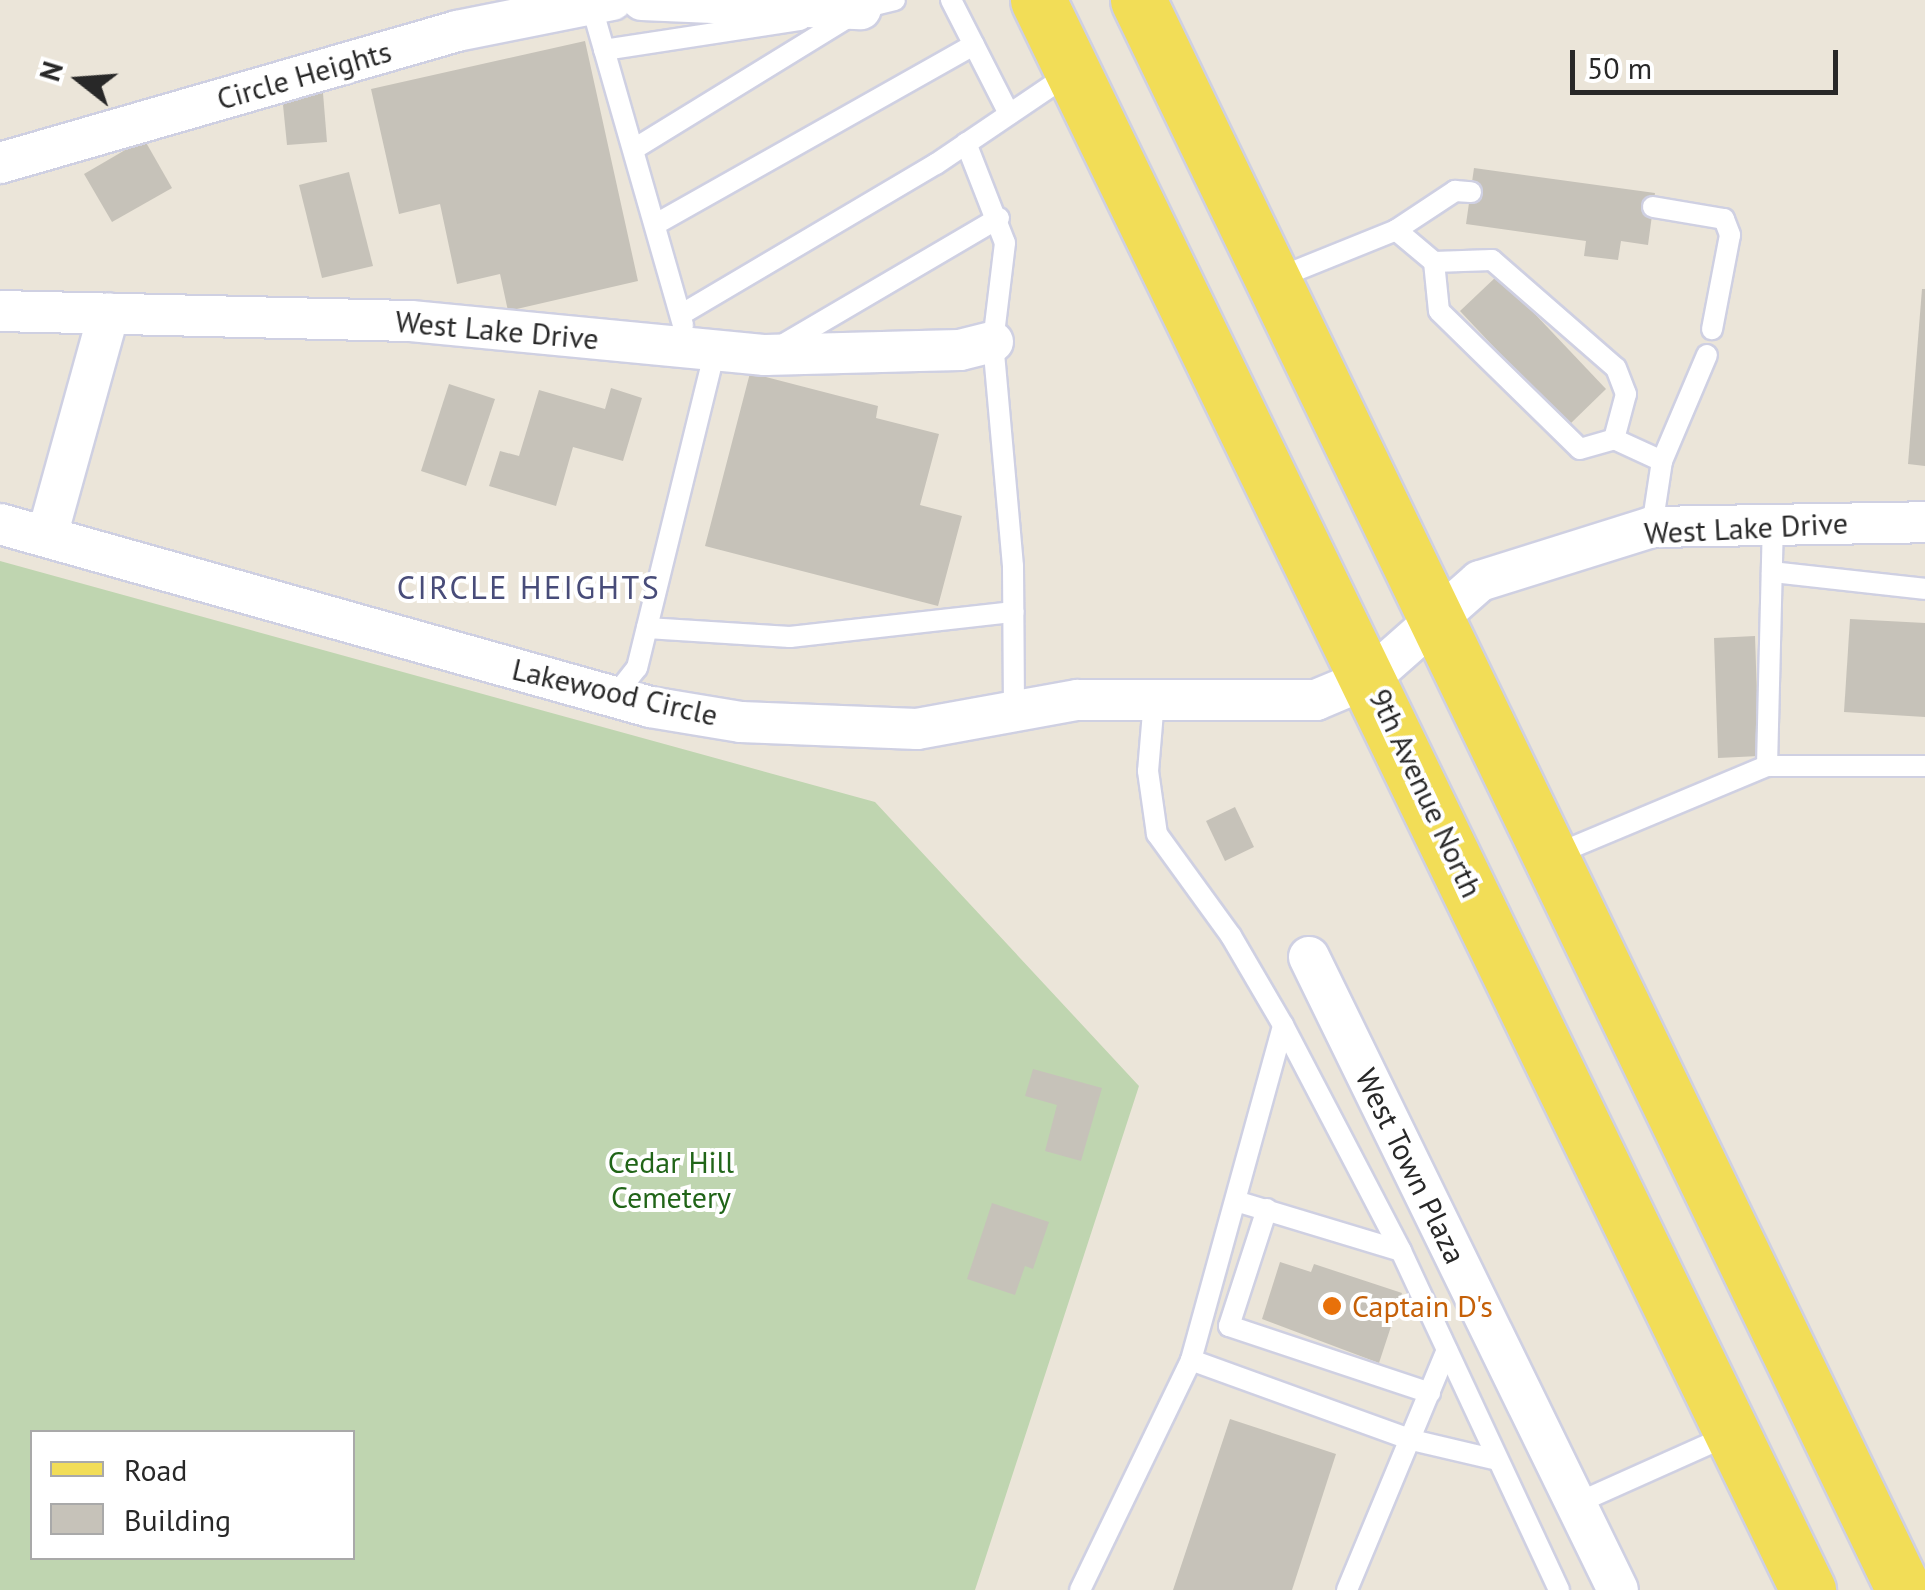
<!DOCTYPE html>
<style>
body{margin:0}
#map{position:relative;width:1925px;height:1590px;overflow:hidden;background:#ebe5d9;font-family:"PT Sans",sans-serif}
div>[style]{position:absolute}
.cemetery>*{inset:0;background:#bfd5b0}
.building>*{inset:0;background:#c6c2b9}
.roads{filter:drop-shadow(2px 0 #cfd0e2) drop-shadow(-2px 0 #cfd0e2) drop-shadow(0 2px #cfd0e2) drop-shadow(0 -2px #cfd0e2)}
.service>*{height:20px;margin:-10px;padding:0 10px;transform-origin:10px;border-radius:10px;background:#fff}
.minor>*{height:40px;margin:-20px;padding:0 20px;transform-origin:20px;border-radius:20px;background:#fff}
.primary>*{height:55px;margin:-27.5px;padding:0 27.5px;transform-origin:27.5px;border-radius:27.5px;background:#f2dd57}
.dots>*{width:28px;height:28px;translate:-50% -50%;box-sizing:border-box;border:5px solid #fff;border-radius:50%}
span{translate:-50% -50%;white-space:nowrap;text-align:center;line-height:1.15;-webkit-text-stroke:8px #fff;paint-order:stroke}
.street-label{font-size:30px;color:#282828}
.park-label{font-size:30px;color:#216518}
.food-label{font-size:30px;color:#c56008}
.left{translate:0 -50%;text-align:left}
.neighbourhood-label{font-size:32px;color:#484c79;letter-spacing:2.5px}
.legend{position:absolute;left:30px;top:1430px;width:325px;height:130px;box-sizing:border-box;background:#fff;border:2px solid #a9a9a9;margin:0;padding:12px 18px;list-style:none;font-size:30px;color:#282828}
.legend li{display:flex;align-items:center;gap:20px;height:50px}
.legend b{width:50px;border:2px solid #a9a9a9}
.north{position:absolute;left:30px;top:30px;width:100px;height:100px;-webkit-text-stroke:8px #fff;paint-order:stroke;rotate:287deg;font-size:28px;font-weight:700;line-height:40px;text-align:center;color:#282828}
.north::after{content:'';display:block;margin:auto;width:35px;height:45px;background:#282828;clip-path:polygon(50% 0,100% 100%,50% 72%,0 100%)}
.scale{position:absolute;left:1570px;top:50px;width:268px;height:45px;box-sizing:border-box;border:5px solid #282828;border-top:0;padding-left:12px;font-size:30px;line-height:35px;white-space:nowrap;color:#282828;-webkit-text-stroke:8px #fff;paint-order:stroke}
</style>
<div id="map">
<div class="cemetery">
<div style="clip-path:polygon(evenodd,0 561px,875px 802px,1139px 1086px,975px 1590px,0 1590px,0 561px,32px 1432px,352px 1432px,352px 1558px,32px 1558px,32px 1432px)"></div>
</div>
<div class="building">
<div style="clip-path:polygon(585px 41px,638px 281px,508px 311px,500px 274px,457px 284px,440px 204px,399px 214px,371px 89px)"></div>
<div style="clip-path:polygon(322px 81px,327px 142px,287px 145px,281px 85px)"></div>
<div style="clip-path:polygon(144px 139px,172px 188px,112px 222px,84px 174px)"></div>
<div style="clip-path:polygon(1474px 168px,1655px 193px,1648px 245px,1621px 241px,1618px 260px,1584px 256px,1586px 241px,1466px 224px)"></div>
<div style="clip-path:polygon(349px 172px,373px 266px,322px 278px,299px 185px)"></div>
<div style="clip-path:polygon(1498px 275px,1606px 389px,1568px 426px,1460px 311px)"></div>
<div style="clip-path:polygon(1922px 289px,1925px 289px,1925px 466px,1908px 464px)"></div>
<div style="clip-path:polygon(750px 373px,878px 406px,876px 418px,939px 434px,920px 505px,962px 516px,938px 606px,705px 546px)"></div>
<div style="clip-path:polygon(449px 384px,495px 399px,466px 486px,421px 471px)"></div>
<div style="clip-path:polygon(611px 388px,642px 398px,623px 461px,573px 447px,556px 506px,489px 486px,500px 451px,519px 456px,539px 390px,605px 409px)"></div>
<div style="clip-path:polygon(1850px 619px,1925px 623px,1925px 717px,1844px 712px)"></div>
<div style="clip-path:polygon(1755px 636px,1759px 756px,1718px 758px,1714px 638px)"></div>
<div style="clip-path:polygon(1235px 807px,1254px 847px,1225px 861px,1206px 821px)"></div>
<div style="clip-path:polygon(1033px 1069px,1102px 1088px,1081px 1161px,1045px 1151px,1057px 1105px,1025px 1096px)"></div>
<div style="clip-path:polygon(992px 1203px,1049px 1222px,1033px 1269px,1025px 1266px,1015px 1295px,967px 1279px)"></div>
<div style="clip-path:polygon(1280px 1262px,1311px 1272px,1314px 1264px,1402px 1293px,1379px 1363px,1262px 1319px)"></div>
<div style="clip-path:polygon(1230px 1419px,1336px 1454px,1292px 1590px,1173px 1590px)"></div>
</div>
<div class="roads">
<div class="service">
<div style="left:951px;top:0;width:128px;rotate:63deg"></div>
<div style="left:591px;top:4px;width:334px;rotate:74deg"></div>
<div style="left:854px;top:10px;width:42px;rotate:-13.7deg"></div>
<div style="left:604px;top:50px;width:199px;rotate:-8.7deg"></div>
<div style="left:966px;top:143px;width:107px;rotate:68.7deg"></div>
<div style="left:1005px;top:243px;width:100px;rotate:96.9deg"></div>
<div style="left:993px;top:342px;width:225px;rotate:84.9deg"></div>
<div style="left:1013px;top:566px;width:145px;rotate:89.6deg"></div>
<div style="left:634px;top:149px;width:254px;rotate:-31.6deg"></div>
<div style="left:1653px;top:207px;width:72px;rotate:9.6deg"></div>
<div style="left:1724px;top:219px;width:17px;rotate:69deg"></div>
<div style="left:1730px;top:235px;width:96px;rotate:100.8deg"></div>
<div style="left:656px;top:224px;width:365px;rotate:-29.4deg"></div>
<div style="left:1396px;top:230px;width:50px;rotate:40.1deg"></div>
<div style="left:1434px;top:262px;width:49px;rotate:84.2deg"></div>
<div style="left:1439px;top:311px;width:197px;rotate:44.4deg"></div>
<div style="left:1580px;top:449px;width:35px;rotate:-16deg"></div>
<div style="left:1614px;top:439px;width:53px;rotate:24.6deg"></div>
<div style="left:1434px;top:262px;width:58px;rotate:-2deg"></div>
<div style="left:1492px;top:260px;width:164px;rotate:41.1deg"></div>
<div style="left:1616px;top:368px;width:28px;rotate:69deg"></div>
<div style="left:1626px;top:394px;width:47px;rotate:104.9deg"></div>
<div style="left:1275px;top:279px;width:131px;rotate:-22deg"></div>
<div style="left:1396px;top:230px;width:71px;rotate:-33.5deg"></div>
<div style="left:1455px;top:191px;width:16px;rotate:4deg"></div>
<div style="left:682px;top:314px;width:295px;rotate:-30.6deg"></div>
<div style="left:936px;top:164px;width:161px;rotate:-34.1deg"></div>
<div style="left:779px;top:347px;width:255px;rotate:-30.4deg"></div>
<div style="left:1652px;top:527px;width:67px;rotate:-81.4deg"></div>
<div style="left:1662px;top:461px;width:115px;rotate:-67deg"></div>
<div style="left:1772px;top:572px;width:154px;rotate:6.3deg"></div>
<div style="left:647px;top:628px;width:143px;rotate:3.6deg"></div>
<div style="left:790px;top:637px;width:225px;rotate:-6.4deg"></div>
<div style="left:614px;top:697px;width:37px;rotate:-52deg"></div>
<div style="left:637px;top:668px;width:327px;rotate:-76.2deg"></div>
<div style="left:1154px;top:700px;width:71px;rotate:94.8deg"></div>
<div style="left:1148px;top:771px;width:64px;rotate:81.9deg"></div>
<div style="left:1157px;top:834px;width:126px;rotate:54deg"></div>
<div style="left:1231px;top:936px;width:103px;rotate:59.7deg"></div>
<div style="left:1283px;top:1025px;width:255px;rotate:62.4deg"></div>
<div style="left:1401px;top:1251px;width:374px;rotate:65deg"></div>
<div style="left:1767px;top:766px;width:158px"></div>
<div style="left:1554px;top:855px;width:231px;rotate:-22.7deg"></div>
<div style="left:1767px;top:766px;width:242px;rotate:-88.6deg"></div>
<div style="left:1239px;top:1202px;width:169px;rotate:16.8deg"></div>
<div style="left:1267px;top:1209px;width:123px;rotate:108deg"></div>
<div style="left:1229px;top:1326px;width:212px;rotate:18.4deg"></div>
<div style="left:1191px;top:1360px;width:235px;rotate:19.9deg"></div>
<div style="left:1412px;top:1440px;width:87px;rotate:13.2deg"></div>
<div style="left:1575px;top:1504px;width:169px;rotate:-24.1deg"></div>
<div style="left:1080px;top:1590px;width:255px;rotate:-64.2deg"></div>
<div style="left:1191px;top:1360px;width:347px;rotate:-74.6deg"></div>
<div style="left:1347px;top:1590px;width:260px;rotate:-67.4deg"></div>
</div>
<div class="minor">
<div style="left:642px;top:0;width:219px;rotate:2.4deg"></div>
<div style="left:0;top:163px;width:476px;rotate:-16.1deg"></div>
<div style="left:457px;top:31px;width:158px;rotate:-11.3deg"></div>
<div style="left:0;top:311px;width:411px;rotate:1.4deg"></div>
<div style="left:411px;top:321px;width:356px;rotate:5.5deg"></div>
<div style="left:765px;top:355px;width:195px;rotate:-1.5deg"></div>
<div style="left:960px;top:350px;width:34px;rotate:-14deg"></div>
<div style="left:0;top:524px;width:675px;rotate:15.72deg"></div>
<div style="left:650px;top:707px;width:92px;rotate:9.4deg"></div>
<div style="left:741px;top:722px;width:176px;rotate:2.3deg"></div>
<div style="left:917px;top:729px;width:163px;rotate:-10.3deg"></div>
<div style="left:1077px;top:700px;width:239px"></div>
<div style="left:1316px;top:700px;width:60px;rotate:-22.7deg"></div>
<div style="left:1371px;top:677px;width:145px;rotate:-41.4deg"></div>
<div style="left:1480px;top:581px;width:180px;rotate:-17.4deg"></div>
<div style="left:1652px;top:527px;width:273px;rotate:-1deg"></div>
<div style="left:47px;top:536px;width:231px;rotate:-74.5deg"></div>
<div style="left:1309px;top:957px;width:704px;rotate:63.98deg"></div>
</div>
<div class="primary">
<div style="left:1038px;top:0;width:1767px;rotate:64.16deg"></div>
<div style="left:1138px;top:0;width:1765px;rotate:64.28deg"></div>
</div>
</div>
<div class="dots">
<div style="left:1332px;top:1306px;background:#e8710a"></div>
</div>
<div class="street-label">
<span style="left:304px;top:75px;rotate:-16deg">Circle Heights</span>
<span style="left:497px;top:330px;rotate:5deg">West Lake Drive</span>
<span style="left:1746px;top:528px;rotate:-3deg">West Lake Drive</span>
<span style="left:615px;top:692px;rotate:13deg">Lakewood Circle</span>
<span style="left:1426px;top:793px;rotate:65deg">9th Avenue North</span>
<span style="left:1411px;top:1166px;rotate:64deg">West Town Plaza</span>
</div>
<div class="park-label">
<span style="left:671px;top:1179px">Cedar Hill<br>Cemetery</span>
</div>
<div class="food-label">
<span class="left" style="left:1352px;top:1306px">Captain D's</span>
</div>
<div class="neighbourhood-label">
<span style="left:529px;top:587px">CIRCLE HEIGHTS</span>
</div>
<ul class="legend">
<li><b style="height:12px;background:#f2dd57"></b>Road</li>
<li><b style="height:28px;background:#c6c2b9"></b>Building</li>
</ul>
<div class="north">N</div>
<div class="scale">50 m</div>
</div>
